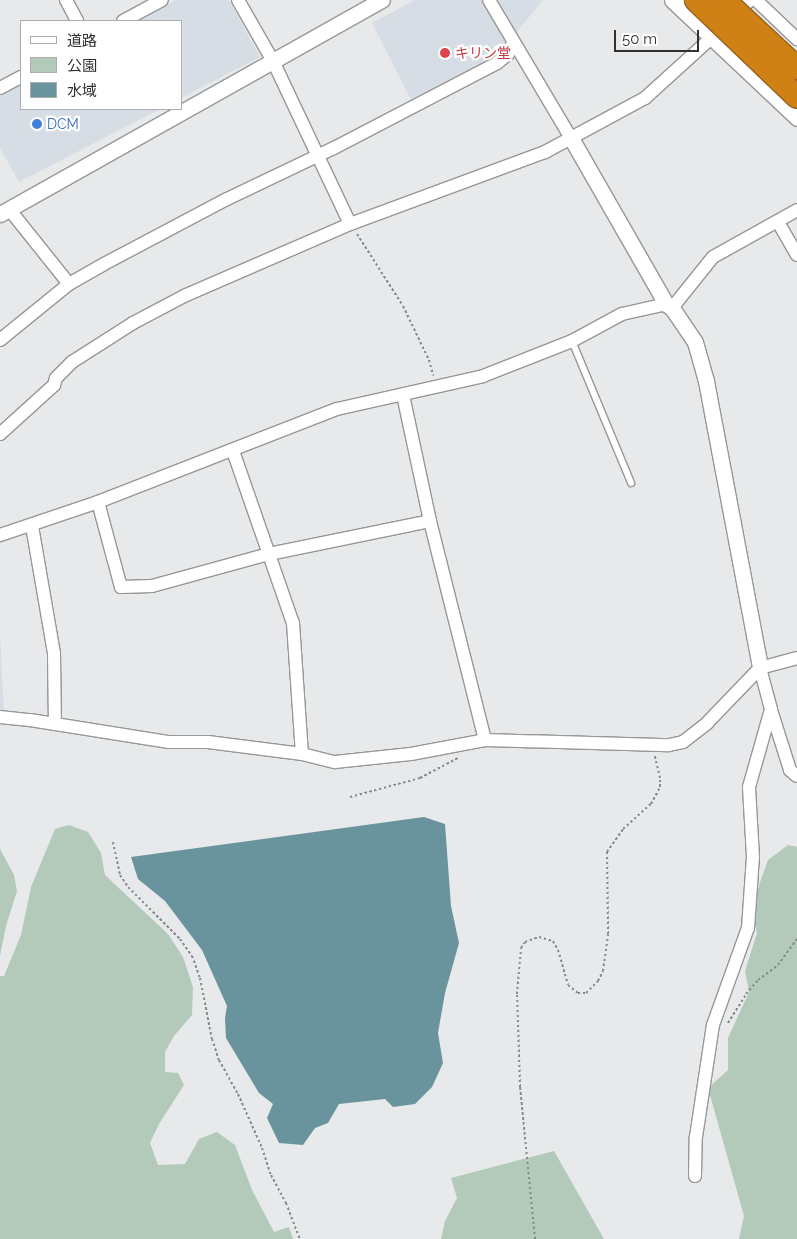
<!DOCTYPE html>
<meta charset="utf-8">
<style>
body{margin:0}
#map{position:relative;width:797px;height:1239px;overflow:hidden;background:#e7e9ea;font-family:Raleway,"Noto Sans JP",sans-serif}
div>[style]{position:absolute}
.built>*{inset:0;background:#d7dde4}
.green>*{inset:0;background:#b3caba}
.water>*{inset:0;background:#6a949d}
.path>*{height:2px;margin-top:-1px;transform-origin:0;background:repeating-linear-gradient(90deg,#88898a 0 2.5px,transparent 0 5px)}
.roads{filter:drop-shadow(1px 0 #959798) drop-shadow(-1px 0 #959798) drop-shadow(0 1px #959798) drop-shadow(0 -1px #959798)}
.service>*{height:6px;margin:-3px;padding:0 3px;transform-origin:3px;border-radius:3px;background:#fff}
.minor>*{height:12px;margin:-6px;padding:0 6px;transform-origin:6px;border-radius:6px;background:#fff}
.tertiary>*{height:15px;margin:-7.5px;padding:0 7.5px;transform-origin:7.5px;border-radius:7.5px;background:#fff}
.bridges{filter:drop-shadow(1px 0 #98651f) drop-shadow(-1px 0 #98651f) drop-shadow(0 1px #98651f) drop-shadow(0 -1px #98651f)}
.motorway-bridge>*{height:22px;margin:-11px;padding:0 11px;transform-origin:11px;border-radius:11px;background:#d08115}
.dots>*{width:14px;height:14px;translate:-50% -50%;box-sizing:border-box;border:2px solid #fff;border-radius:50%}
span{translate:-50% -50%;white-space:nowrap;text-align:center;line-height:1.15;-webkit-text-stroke:4.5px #fff;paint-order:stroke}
.health-label{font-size:14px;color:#be3a42}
.left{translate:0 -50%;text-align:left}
.shop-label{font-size:14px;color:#366cbe}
.legend{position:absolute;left:20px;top:20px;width:162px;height:90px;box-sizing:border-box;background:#fff;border:1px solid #adadad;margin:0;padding:6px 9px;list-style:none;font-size:15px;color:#313132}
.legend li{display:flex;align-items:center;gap:10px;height:25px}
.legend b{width:25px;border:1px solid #adadad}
.scale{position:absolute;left:614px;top:30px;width:85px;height:22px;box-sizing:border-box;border:2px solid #313132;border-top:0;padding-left:6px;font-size:15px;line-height:18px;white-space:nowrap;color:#313132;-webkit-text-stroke:4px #fff;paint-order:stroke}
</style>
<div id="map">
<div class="built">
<div style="clip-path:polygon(176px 0,229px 0,260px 57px,181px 98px,181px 21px,137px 21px)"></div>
<div style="clip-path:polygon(415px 0,481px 0,508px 42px,503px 53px,411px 100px,372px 23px)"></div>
<div style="clip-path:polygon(498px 0,543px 0,516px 33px)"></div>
<div style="clip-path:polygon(21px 84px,21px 109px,160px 109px,19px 182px,0 148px,0 96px)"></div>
<div style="clip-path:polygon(0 635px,4px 713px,0 714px)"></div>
</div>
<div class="green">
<div style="clip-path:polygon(69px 825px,88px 832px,101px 853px,105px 875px,168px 934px,183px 957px,193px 987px,192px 1015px,174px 1036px,165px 1052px,165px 1072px,178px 1073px,184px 1085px,159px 1124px,150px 1143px,158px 1165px,185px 1164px,199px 1139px,217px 1132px,235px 1145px,252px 1190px,274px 1232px,289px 1227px,293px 1239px,0 1239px,0 976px,4px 976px,21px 935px,31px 887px,55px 829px)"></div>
<div style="clip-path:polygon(788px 845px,797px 847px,797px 1239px,739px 1239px,744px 1216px,708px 1088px,728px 1070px,728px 1038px,749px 992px,745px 971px,757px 933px,752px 911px,759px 885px,768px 860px)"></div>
<div style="clip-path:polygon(0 849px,14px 875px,17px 891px,6px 926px,0 956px)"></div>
<div style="clip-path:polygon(554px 1151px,604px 1239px,441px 1239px,445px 1221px,457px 1198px,451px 1178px)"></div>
</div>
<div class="water">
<div style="clip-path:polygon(424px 817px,445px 824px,451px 906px,459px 943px,445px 993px,438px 1033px,443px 1063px,432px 1087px,415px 1104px,393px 1107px,385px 1099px,339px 1104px,328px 1123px,315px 1128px,303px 1145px,279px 1143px,267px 1118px,273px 1104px,259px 1093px,226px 1038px,225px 1018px,227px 1006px,202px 950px,165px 901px,138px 879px,131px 857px)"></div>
</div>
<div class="path">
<div style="left:357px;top:234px;width:85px;rotate:57.4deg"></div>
<div style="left:403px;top:306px;width:60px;rotate:64.3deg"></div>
<div style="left:429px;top:360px;width:16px;rotate:75deg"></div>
<div style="left:350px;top:797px;width:73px;rotate:-15.2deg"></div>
<div style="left:420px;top:778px;width:43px;rotate:-27.8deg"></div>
<div style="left:113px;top:842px;width:34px;rotate:78deg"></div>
<div style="left:120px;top:875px;width:14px;rotate:56deg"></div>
<div style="left:128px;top:887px;width:74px;rotate:45deg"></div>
<div style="left:180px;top:939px;width:21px;rotate:55deg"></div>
<div style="left:192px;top:956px;width:23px;rotate:70deg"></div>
<div style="left:200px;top:978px;width:62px;rotate:78.9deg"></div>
<div style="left:212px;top:1039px;width:22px;rotate:72deg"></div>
<div style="left:219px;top:1060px;width:39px;rotate:61deg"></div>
<div style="left:238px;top:1094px;width:59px;rotate:66deg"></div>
<div style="left:262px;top:1148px;width:28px;rotate:72deg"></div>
<div style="left:271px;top:1175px;width:32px;rotate:62deg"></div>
<div style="left:286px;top:1203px;width:39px;rotate:69deg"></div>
<div style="left:728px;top:1023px;width:34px;rotate:-58deg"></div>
<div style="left:746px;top:994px;width:18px;rotate:-49deg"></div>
<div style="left:758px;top:980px;width:25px;rotate:-37deg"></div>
<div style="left:778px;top:965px;width:32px;rotate:-54deg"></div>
<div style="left:535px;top:1239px;width:153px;rotate:-95.6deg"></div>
<div style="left:520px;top:1087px;width:93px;rotate:-91.8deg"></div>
<div style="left:517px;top:994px;width:46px;rotate:-85deg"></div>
<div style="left:521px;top:948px;width:7px;rotate:-56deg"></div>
<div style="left:525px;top:942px;width:15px;rotate:-20deg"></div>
<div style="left:539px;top:937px;width:15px;rotate:16deg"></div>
<div style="left:553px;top:941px;width:10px;rotate:61deg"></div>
<div style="left:558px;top:950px;width:36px;rotate:74deg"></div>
<div style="left:568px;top:985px;width:13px;rotate:39deg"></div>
<div style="left:578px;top:993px;width:8px"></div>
<div style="left:586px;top:993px;width:17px;rotate:-45deg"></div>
<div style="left:598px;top:981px;width:11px;rotate:-63deg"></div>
<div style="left:603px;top:971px;width:37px;rotate:-82deg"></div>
<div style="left:608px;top:934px;width:82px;rotate:-90.7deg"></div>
<div style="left:607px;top:852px;width:28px;rotate:-55deg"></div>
<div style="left:623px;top:829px;width:38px;rotate:-42deg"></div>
<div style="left:651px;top:804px;width:19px;rotate:-62deg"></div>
<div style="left:660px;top:787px;width:9px;rotate:-90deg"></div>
<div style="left:660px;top:778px;width:23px;rotate:-103deg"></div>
</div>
<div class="roads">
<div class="service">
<div style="left:572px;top:341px;width:154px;rotate:67.4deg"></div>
</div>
<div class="minor">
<div style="left:66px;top:0;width:24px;rotate:62deg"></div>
<div style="left:238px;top:0;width:70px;rotate:60.2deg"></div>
<div style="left:273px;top:61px;width:180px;rotate:64.7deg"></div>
<div style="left:489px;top:0;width:161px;rotate:59.3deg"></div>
<div style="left:756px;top:0;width:57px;rotate:43.6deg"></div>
<div style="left:735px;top:15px;width:21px;rotate:-45deg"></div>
<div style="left:123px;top:21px;width:44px;rotate:-28.3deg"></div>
<div style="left:0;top:88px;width:24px;rotate:-28deg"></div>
<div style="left:9px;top:209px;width:96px;rotate:51.3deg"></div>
<div style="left:778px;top:222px;width:38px;rotate:60deg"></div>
<div style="left:672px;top:308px;width:65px;rotate:-51.2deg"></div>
<div style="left:713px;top:257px;width:96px;rotate:-29.2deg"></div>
<div style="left:0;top:340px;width:89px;rotate:-39.1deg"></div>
<div style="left:69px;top:284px;width:40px;rotate:-29.7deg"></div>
<div style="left:104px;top:264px;width:139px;rotate:-27.9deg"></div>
<div style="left:227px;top:199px;width:119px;rotate:-25.5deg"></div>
<div style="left:334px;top:148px;width:184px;rotate:-27.5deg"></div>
<div style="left:497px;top:63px;width:14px;rotate:-39deg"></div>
<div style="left:508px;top:54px;width:12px;rotate:-66deg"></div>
<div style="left:403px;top:395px;width:129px;rotate:77.9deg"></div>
<div style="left:430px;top:521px;width:226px;rotate:75.9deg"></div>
<div style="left:0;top:434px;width:73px;rotate:-42.2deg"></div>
<div style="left:54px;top:385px;width:7px;rotate:-74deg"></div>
<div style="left:56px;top:378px;width:23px;rotate:-45deg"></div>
<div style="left:72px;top:362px;width:72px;rotate:-32.6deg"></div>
<div style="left:133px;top:323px;width:60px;rotate:-27.8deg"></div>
<div style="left:186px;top:295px;width:179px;rotate:-23.4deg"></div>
<div style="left:350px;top:224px;width:208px;rotate:-20.3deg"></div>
<div style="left:545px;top:152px;width:114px;rotate:-28.4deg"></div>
<div style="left:645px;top:98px;width:100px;rotate:-42.2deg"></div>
<div style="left:233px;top:451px;width:182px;rotate:70.8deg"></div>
<div style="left:293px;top:623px;width:131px;rotate:86.1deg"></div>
<div style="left:98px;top:502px;width:88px;rotate:74.9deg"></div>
<div style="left:121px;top:587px;width:31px;rotate:-2deg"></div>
<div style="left:152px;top:586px;width:121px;rotate:-15.3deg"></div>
<div style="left:269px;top:554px;width:164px;rotate:-11.6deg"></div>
<div style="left:32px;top:526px;width:130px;rotate:80.2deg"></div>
<div style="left:54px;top:654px;width:70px;rotate:89.2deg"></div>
<div style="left:0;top:535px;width:103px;rotate:-18.6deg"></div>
<div style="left:98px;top:502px;width:256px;rotate:-21.3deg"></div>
<div style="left:337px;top:409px;width:150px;rotate:-12.7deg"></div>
<div style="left:483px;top:376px;width:96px;rotate:-21.5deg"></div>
<div style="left:572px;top:341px;width:57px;rotate:-28.4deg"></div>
<div style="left:622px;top:314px;width:45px;rotate:-12.8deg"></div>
<div style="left:771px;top:710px;width:63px;rotate:72.4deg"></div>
<div style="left:790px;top:770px;width:9px;rotate:41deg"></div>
<div style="left:0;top:717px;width:30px;rotate:6deg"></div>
<div style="left:30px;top:720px;width:141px;rotate:9deg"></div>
<div style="left:169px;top:742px;width:39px"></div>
<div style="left:208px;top:742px;width:95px;rotate:7.3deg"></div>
<div style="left:302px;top:754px;width:34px;rotate:14deg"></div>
<div style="left:335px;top:762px;width:76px;rotate:-6deg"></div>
<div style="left:411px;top:754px;width:75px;rotate:-10.7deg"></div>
<div style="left:485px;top:740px;width:184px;rotate:1.6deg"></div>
<div style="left:669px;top:745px;width:14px;rotate:-12deg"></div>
<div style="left:683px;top:742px;width:31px;rotate:-38deg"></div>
<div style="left:707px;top:723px;width:76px;rotate:-46.1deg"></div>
<div style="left:760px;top:668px;width:38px;rotate:-15deg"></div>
<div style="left:695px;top:1176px;width:39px;rotate:-89deg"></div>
<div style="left:696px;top:1137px;width:113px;rotate:-81.4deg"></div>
<div style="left:713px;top:1025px;width:103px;rotate:-70.2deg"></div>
<div style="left:748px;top:928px;width:71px;rotate:-86deg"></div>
<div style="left:753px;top:857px;width:70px;rotate:-93.3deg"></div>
<div style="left:749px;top:787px;width:81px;rotate:-74.2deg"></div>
<div style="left:771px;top:709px;width:42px;rotate:-105deg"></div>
</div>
<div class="tertiary">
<div style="left:672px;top:0;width:172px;rotate:43.3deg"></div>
<div style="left:571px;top:138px;width:191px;rotate:60.2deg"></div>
<div style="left:666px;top:304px;width:7px;rotate:34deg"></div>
<div style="left:672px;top:308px;width:41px;rotate:55.9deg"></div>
<div style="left:695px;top:342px;width:41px;rotate:74.2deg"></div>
<div style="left:706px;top:381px;width:292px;rotate:79.3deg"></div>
<div style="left:0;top:214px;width:438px;rotate:-29.3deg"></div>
</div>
</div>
<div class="bridges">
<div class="motorway-bridge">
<div style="left:696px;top:0;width:140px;rotate:43.8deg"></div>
<div style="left:724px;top:0;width:100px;rotate:43deg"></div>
</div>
</div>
<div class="dots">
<div style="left:445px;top:53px;background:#e0444e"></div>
<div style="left:37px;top:124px;background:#3f7fe0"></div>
</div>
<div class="health-label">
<span class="left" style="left:455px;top:53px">キリン堂</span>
</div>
<div class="shop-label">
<span class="left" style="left:47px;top:124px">DCM</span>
</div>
<ul class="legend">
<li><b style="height:6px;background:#fff"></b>道路</li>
<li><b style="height:14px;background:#b3caba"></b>公園</li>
<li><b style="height:14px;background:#6a949d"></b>水域</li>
</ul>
<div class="scale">50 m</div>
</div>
